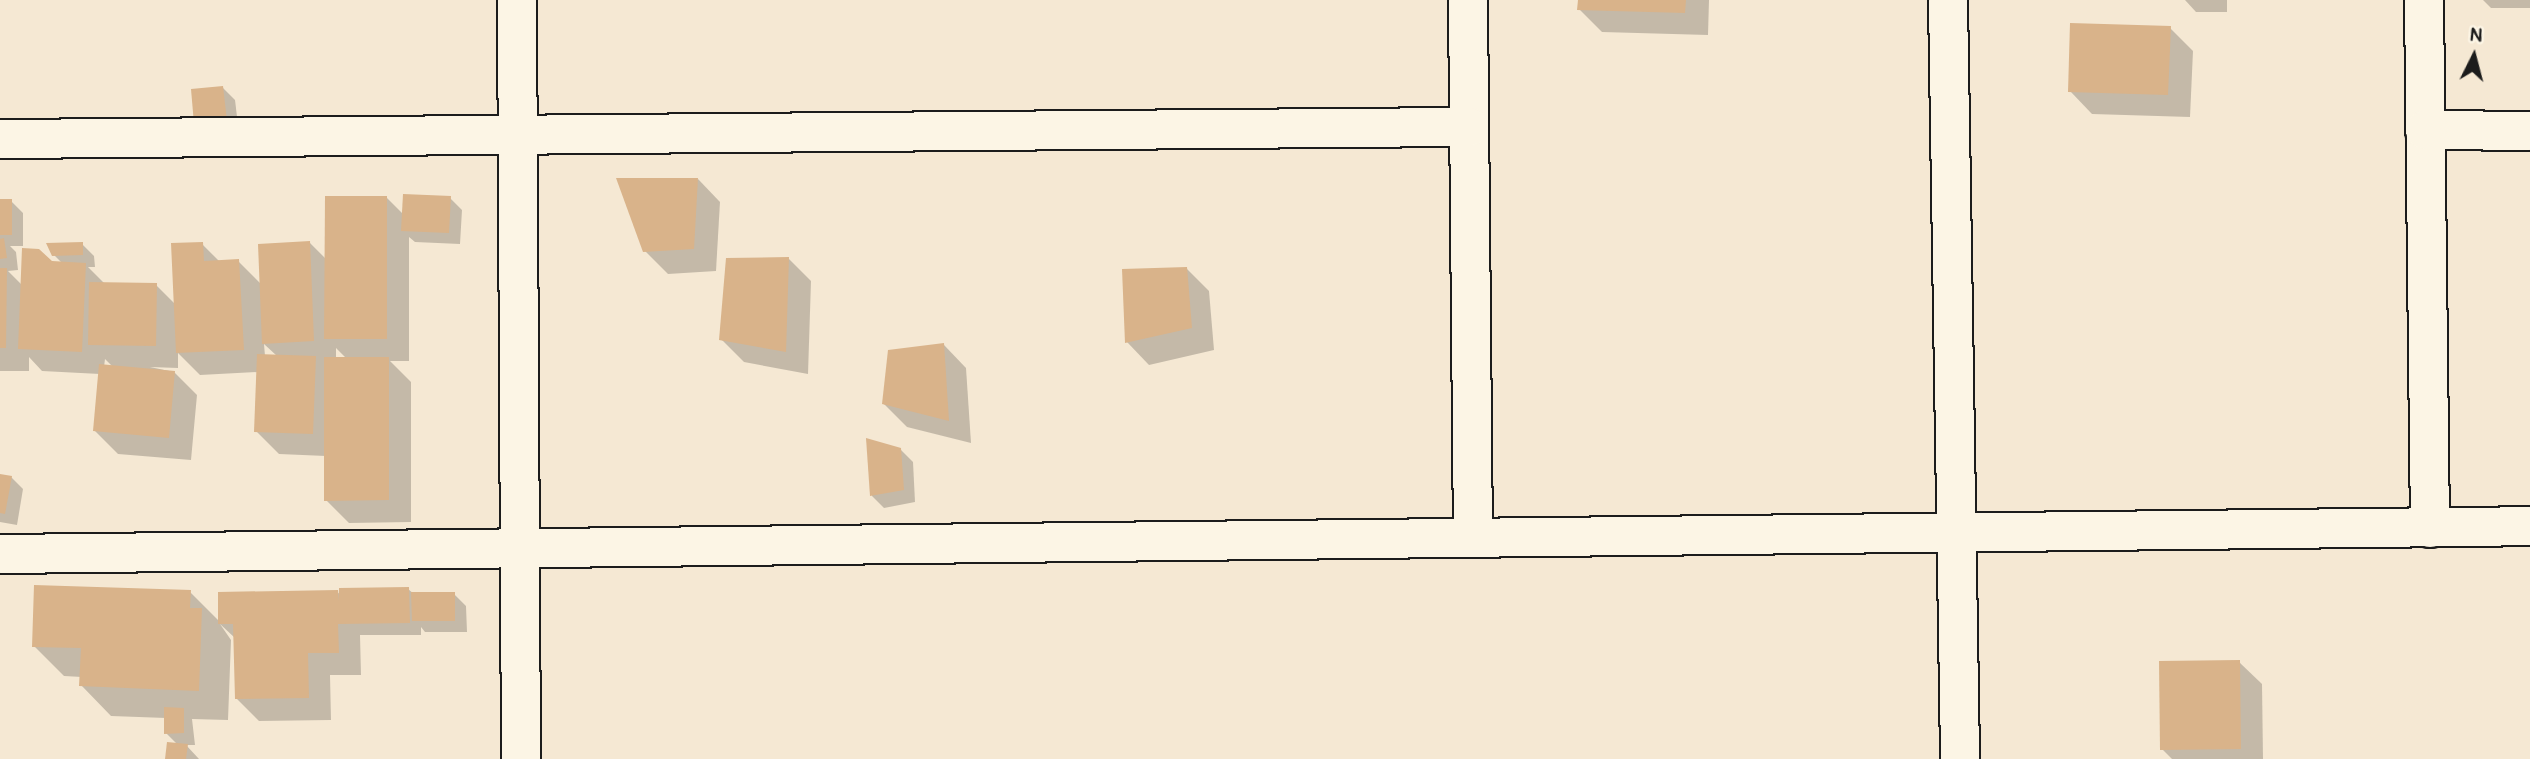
<!DOCTYPE html>
<style>
body{margin:0}
#map{position:relative;width:2530px;height:759px;overflow:hidden;background:#f5e8d3;font-family:Pangolin,sans-serif}
div>[style]{position:absolute}
.shadow>*{inset:0;background:#0003}
.building>*{inset:0;background:#d9b38a}
.roads{filter:drop-shadow(2px 0 #1c1c1c) drop-shadow(-2px 0 #1c1c1c) drop-shadow(0 2px #1c1c1c) drop-shadow(0 -2px #1c1c1c)}
.minor>*{height:38px;margin:-19px;padding:0 19px;transform-origin:19px;border-radius:19px;background:#fcf5e5}
span{translate:-50% -50%;white-space:nowrap;text-align:center;line-height:1.15;-webkit-text-stroke:6px #fcf5e5;paint-order:stroke}
.north{position:absolute;left:2439px;top:21px;width:70px;height:70px;-webkit-text-stroke:5px #fcf5e5;paint-order:stroke;rotate:6deg;font-size:19px;font-weight:700;line-height:28px;text-align:center;color:#1c1c1c}
.north::after{content:'';display:block;margin:auto;width:24px;height:32px;background:#1c1c1c;clip-path:polygon(50% 0,100% 100%,50% 72%,0 100%)}
</style>
<div id="map">
<div class="shadow">
<div style="clip-path:polygon(1579px 0,1709px 0,1708px 35px,1602px 32px,1579px 9px)"></div>
<div style="clip-path:polygon(2185px 0,2227px 0,2227px 12px,2196px 12px)"></div>
<div style="clip-path:polygon(2483px 0,2530px 0,2530px 8px,2491px 8px)"></div>
<div style="clip-path:polygon(2170px 28px,2193px 51px,2190px 117px,2092px 114px,2070px 91px)"></div>
<div style="clip-path:polygon(223px 88px,235px 100px,239px 133px,196px 123px)"></div>
<div style="clip-path:polygon(698px 179px,720px 202px,716px 271px,668px 274px,645px 251px)"></div>
<div style="clip-path:polygon(evenodd,387px 198px,404px 215px,450px 198px,462px 210px,460px 244px,415px 242px,409px 237px,409px 361px,390px 361px,411px 382px,411px 522px,349px 523px,326px 500px,326px 456px,279px 454px,256px 431px,258px 372px,200px 375px,178px 353px,178px 368px,150px 367px,174px 372px,197px 395px,191px 460px,118px 454px,95px 431px,100px 374px,42px 371px,29px 357px,29px 371px,0 371px,0 201px,11px 201px,23px 213px,23px 246px,10px 246px,16px 252px,18px 270px,8px 271px,22px 285px,51px 263px,62px 263px,54px 255px,82px 244px,94px 256px,95px 267px,88px 267px,105px 284px,156px 285px,175px 304px,202px 244px,220px 262px,238px 261px,261px 284px,310px 243px,327px 260px,387px 198px,264px 344px,277px 356px,265px 356px,264px 344px,387px 198px,336px 348px,347px 359px,336px 359px,336px 348px,387px 198px,105px 359px,113px 367px,104px 367px,105px 359px)"></div>
<div style="clip-path:polygon(788px 258px,811px 281px,808px 374px,744px 362px,721px 339px)"></div>
<div style="clip-path:polygon(1186px 268px,1209px 291px,1214px 350px,1149px 365px,1127px 342px)"></div>
<div style="clip-path:polygon(944px 345px,966px 368px,971px 443px,907px 427px,884px 404px)"></div>
<div style="clip-path:polygon(868px 440px,900px 449px,913px 462px,915px 502px,884px 508px,872px 496px)"></div>
<div style="clip-path:polygon(0 475px,11px 477px,23px 489px,17px 525px,0 522px)"></div>
<div style="clip-path:polygon(408px 589px,414px 594px,454px 594px,466px 606px,467px 632px,425px 632px,421px 627px,421px 635px,360px 635px,361px 675px,330px 675px,331px 720px,259px 721px,236px 698px,235px 638px,220px 624px,231px 640px,228px 720px,192px 719px,195px 745px,186px 745px,199px 759px,166px 759px,178px 745px,166px 733px,166px 718px,111px 716px,81px 685px,82px 677px,64px 676px,34px 646px,190px 592px,220px 622px,337px 592px,341px 595px)"></div>
<div style="clip-path:polygon(2239px 662px,2262px 684px,2263px 759px,2172px 759px,2162px 749px)"></div>
</div>
<div class="building">
<div style="clip-path:polygon(1578px 0,1686px 0,1685px 13px,1577px 10px)"></div>
<div style="clip-path:polygon(2070px 23px,2171px 26px,2168px 95px,2068px 92px)"></div>
<div style="clip-path:polygon(223px 86px,227px 121px,194px 124px,191px 89px)"></div>
<div style="clip-path:polygon(616px 178px,698px 178px,694px 249px,643px 252px)"></div>
<div style="clip-path:polygon(403px 194px,451px 196px,449px 233px,401px 231px)"></div>
<div style="clip-path:polygon(325px 196px,387px 196px,387px 339px,324px 339px)"></div>
<div style="clip-path:polygon(0 199px,12px 199px,12px 235px,0 235px)"></div>
<div style="clip-path:polygon(4px 238px,7px 258px,0 259px,0 239px)"></div>
<div style="clip-path:polygon(310px 241px,314px 341px,262px 344px,258px 244px)"></div>
<div style="clip-path:polygon(83px 242px,83px 255px,52px 256px,46px 243px)"></div>
<div style="clip-path:polygon(203px 242px,204px 261px,239px 259px,244px 350px,176px 353px,171px 243px)"></div>
<div style="clip-path:polygon(22px 248px,39px 249px,52px 261px,86px 263px,82px 352px,18px 349px)"></div>
<div style="clip-path:polygon(789px 257px,786px 352px,719px 340px,726px 258px)"></div>
<div style="clip-path:polygon(1187px 267px,1192px 328px,1125px 343px,1122px 269px)"></div>
<div style="clip-path:polygon(0 268px,7px 268px,6px 348px,0 348px)"></div>
<div style="clip-path:polygon(89px 282px,157px 283px,156px 346px,88px 345px)"></div>
<div style="clip-path:polygon(944px 343px,949px 421px,882px 404px,888px 350px)"></div>
<div style="clip-path:polygon(257px 354px,316px 356px,313px 434px,254px 432px)"></div>
<div style="clip-path:polygon(324px 357px,389px 357px,389px 500px,324px 501px)"></div>
<div style="clip-path:polygon(99px 364px,175px 371px,169px 438px,93px 431px)"></div>
<div style="clip-path:polygon(866px 438px,901px 448px,904px 490px,870px 496px)"></div>
<div style="clip-path:polygon(0 474px,12px 476px,5px 514px,0 513px)"></div>
<div style="clip-path:polygon(34px 585px,191px 590px,190px 608px,202px 608px,199px 691px,79px 686px,81px 648px,32px 647px)"></div>
<div style="clip-path:polygon(409px 587px,410px 623px,338px 624px,339px 653px,308px 653px,309px 698px,235px 699px,233px 624px,218px 624px,218px 592px,338px 590px,339px 601px,339px 588px)"></div>
<div style="clip-path:polygon(411px 592px,455px 592px,455px 621px,412px 621px)"></div>
<div style="clip-path:polygon(2240px 660px,2241px 749px,2160px 750px,2159px 661px)"></div>
<div style="clip-path:polygon(164px 707px,184px 708px,184px 733px,164px 734px)"></div>
<div style="clip-path:polygon(167px 742px,188px 744px,186px 759px,165px 759px)"></div>
</div>
<div class="roads">
<div class="minor">
<div style="left:517px;top:0;width:759px;rotate:89.7deg"></div>
<div style="left:1468px;top:0;width:538px;rotate:89.47deg"></div>
<div style="left:1948px;top:0;width:759px;rotate:89.09deg"></div>
<div style="left:2424px;top:0;width:528px;rotate:89.35deg"></div>
<div style="left:2425px;top:130px;width:105px;rotate:0.5deg"></div>
<div style="left:0;top:139px;width:1469px;rotate:-0.47deg"></div>
<div style="left:0;top:554px;width:2530px;rotate:-0.63deg"></div>
</div>
</div>
<div class="north">N</div>
</div>
